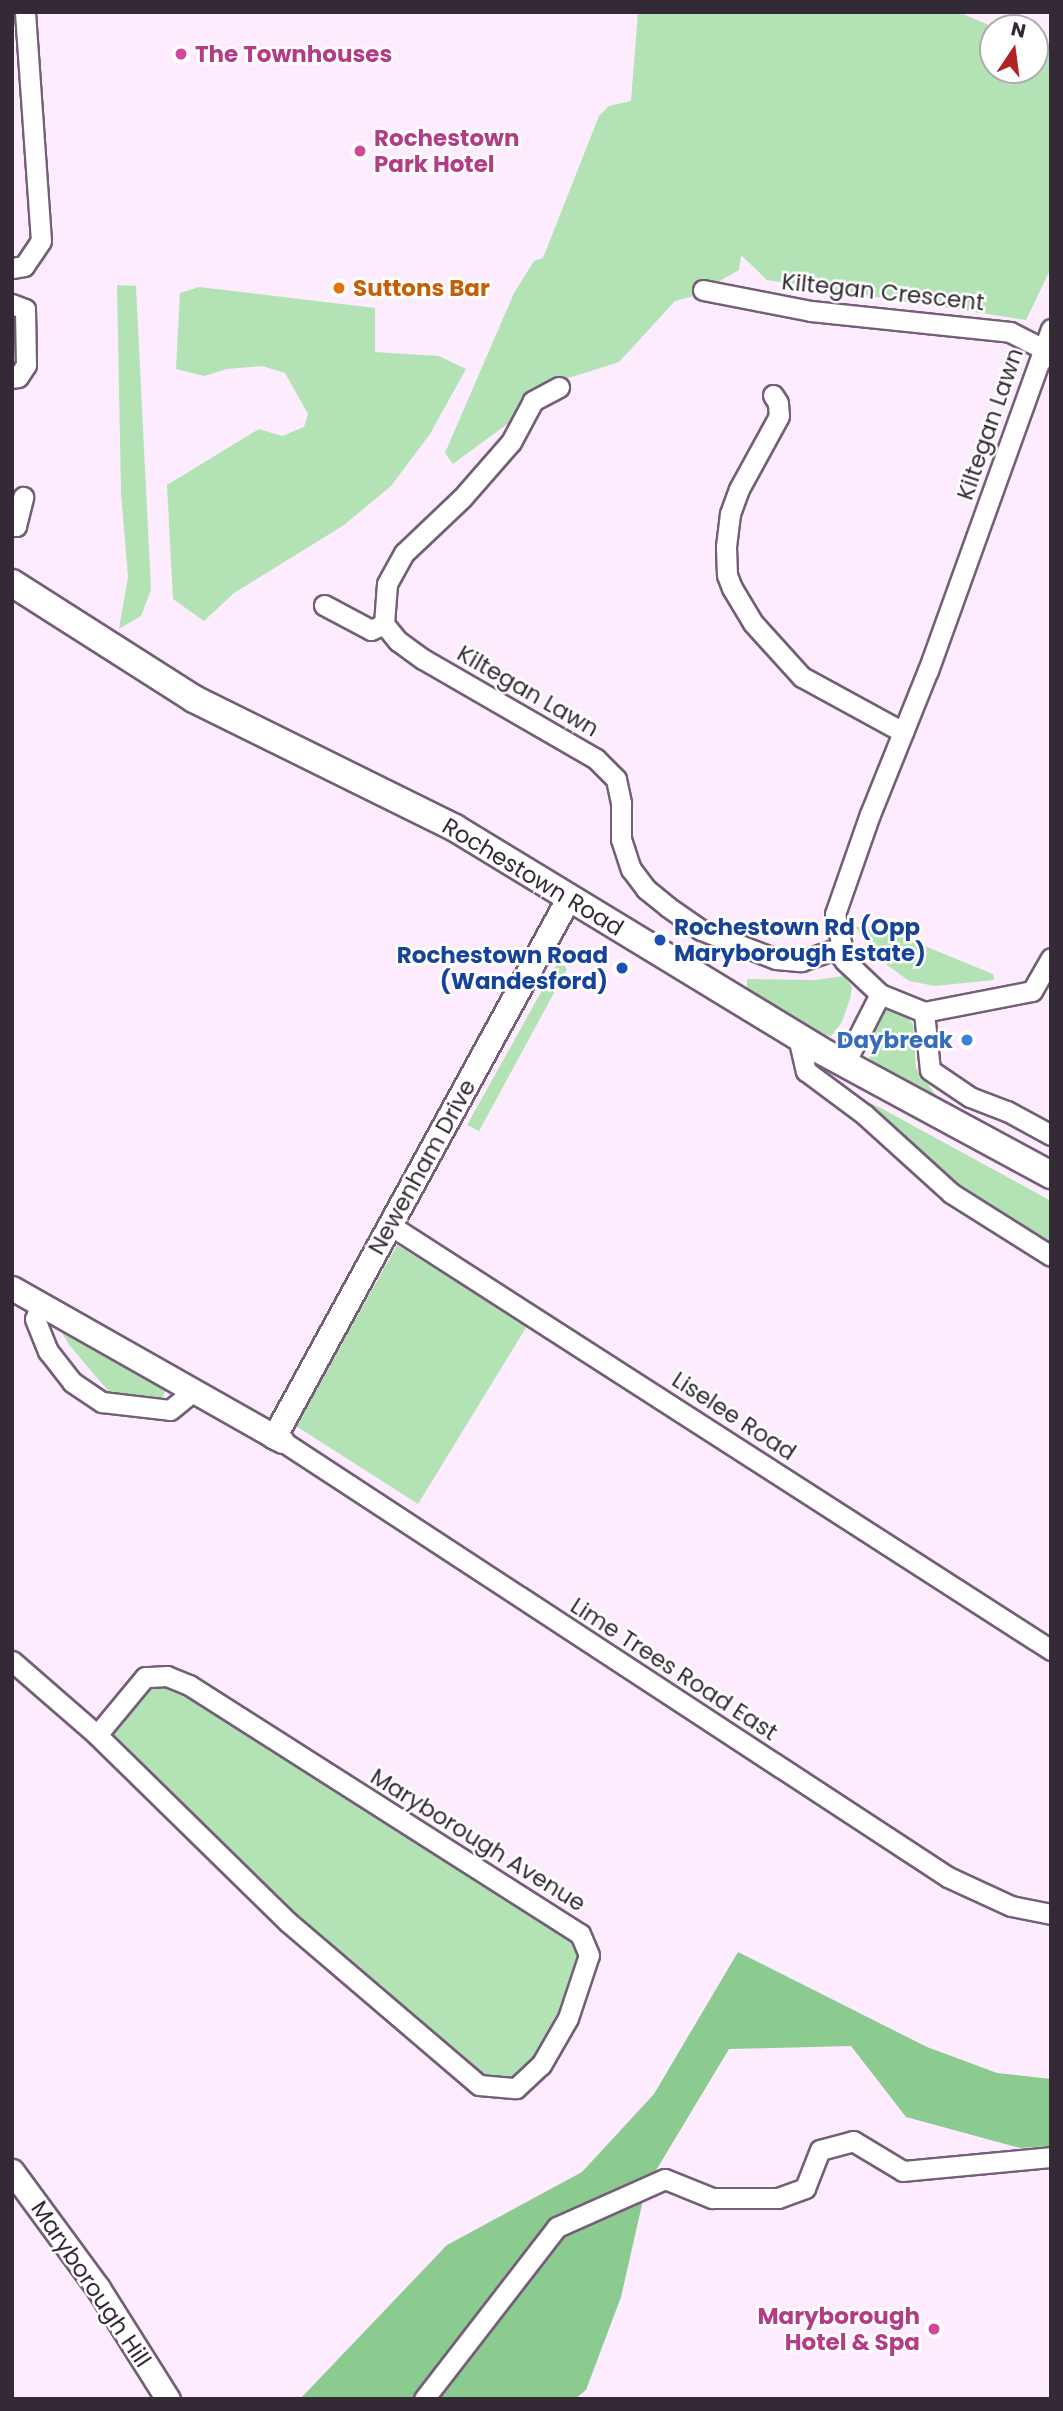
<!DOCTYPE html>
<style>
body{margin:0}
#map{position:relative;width:1063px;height:2411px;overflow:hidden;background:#fcecfe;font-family:Poppins,sans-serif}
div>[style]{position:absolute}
.green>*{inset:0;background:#b3e3b5}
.forest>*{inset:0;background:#8ccb8f}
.roads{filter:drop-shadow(2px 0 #745e78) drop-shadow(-2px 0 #745e78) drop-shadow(0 2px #745e78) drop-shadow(0 -2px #745e78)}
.minor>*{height:19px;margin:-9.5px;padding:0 9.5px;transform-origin:9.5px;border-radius:9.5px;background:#fff}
.tertiary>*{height:23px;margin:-11.5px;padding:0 11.5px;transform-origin:11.5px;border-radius:11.5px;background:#fff}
.secondary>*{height:26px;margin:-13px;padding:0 13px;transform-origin:13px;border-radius:13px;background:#fff}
.dots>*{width:19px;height:19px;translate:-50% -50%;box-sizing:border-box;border:4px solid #fff;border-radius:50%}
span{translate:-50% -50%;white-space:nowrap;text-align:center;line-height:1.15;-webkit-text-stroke:5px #fff;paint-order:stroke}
.hotel-label{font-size:23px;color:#b23c85;font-weight:700}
.left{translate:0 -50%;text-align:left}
.right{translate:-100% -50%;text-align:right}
.food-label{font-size:23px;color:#c56008;font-weight:700}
.street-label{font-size:23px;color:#342a36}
.transit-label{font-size:23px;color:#164399;font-weight:700}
.shop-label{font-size:23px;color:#366cbe;font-weight:700}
.frame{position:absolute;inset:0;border:14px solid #342a36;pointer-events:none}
.north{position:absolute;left:979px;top:14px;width:70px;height:70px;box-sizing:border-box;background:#fff;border:2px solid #aeaaaf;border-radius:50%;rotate:13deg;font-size:19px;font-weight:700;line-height:28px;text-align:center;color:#342a36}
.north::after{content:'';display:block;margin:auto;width:24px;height:32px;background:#b22123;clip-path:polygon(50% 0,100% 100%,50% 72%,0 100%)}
</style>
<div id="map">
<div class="green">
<div style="clip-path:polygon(638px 12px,958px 12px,996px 28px,993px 28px,993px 70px,1035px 70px,1035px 44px,1051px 51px,1051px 268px,1026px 320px,767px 280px,741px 255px,739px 270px,716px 283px,702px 281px,694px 296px,675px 301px,619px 362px,553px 383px,514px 419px,453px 464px,445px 453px,514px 293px,534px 261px,543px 258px,599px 116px,609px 106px,631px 101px)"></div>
<div style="clip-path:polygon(117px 285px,136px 286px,151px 590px,141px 616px,119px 629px,128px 577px,121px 492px)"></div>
<div style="clip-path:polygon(199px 287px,375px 308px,375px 352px,439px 356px,466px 369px,430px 434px,391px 486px,344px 525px,234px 593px,204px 621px,173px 599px,167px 485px,259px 429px,282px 436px,304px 427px,308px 414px,285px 373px,262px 366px,227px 369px,204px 376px,176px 369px,180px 293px)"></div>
<div style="clip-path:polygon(856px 927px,882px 930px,915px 942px,993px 974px,994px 980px,935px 986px,909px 981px,872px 954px)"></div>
<div style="clip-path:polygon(559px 960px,567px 969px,479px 1131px,467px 1125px)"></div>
<div style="clip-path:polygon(844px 976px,852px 987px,850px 999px,842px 1022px,831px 1036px,815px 1032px,747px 990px,747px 979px,815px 980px)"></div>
<div style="clip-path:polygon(891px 1004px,898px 1007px,913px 1024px,916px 1068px,940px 1101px,874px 1064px,868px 1056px,878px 1021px,885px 1008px)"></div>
<div style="clip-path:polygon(839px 1089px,879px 1107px,1051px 1201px,1051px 1249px,953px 1187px)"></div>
<div style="clip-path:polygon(397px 1245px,527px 1326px,418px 1504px,296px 1426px)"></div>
<div style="clip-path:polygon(63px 1328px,167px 1387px,162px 1398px,111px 1394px,70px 1346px,62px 1333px)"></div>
<div style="clip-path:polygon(167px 1676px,580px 1934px,589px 1955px,568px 2018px,525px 2079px,473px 2079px,97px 1735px,145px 1677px)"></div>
</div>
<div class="forest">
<div style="clip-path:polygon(738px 1952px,927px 2047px,997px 2073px,1051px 2079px,1051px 2146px,1020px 2148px,906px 2117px,851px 2046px,729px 2049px,646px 2187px,621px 2297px,586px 2390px,575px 2399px,300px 2399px,447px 2245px,582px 2172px,654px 2094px)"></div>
</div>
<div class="roads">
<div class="minor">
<div style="left:12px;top:268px;width:12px;rotate:-9deg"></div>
<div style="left:24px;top:266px;width:30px;rotate:-56deg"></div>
<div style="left:41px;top:241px;width:230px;rotate:-94deg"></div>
<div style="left:703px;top:290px;width:110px;rotate:11deg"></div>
<div style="left:811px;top:311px;width:200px;rotate:6deg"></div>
<div style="left:1010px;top:332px;width:37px;rotate:27deg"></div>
<div style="left:1043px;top:349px;width:11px;rotate:52deg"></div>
<div style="left:12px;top:304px;width:14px;rotate:21deg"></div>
<div style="left:25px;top:309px;width:56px;rotate:89deg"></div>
<div style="left:26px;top:365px;width:14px;rotate:124deg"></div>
<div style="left:18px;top:377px;width:6px;rotate:171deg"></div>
<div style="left:1051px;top:329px;width:363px;rotate:109.8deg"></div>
<div style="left:928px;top:670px;width:155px;rotate:111.9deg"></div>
<div style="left:870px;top:814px;width:106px;rotate:109.3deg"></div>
<div style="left:835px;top:914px;width:48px;rotate:78deg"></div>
<div style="left:845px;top:961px;width:48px;rotate:43.3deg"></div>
<div style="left:880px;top:994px;width:48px;rotate:22.2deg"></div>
<div style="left:924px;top:1012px;width:110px;rotate:-11deg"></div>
<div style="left:1032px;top:991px;width:38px;rotate:-60deg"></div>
<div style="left:559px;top:387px;width:30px;rotate:152deg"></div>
<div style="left:533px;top:401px;width:47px;rotate:118.2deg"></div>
<div style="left:511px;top:442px;width:74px;rotate:131.2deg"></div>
<div style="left:462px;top:498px;width:80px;rotate:136.5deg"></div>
<div style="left:404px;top:553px;width:35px;rotate:119deg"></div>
<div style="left:387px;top:584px;width:40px;rotate:94.3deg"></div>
<div style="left:384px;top:624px;width:22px;rotate:51deg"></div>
<div style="left:398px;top:641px;width:31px;rotate:36deg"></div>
<div style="left:423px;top:659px;width:200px;rotate:30deg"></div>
<div style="left:596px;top:759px;width:28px;rotate:45deg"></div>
<div style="left:616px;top:779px;width:25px;rotate:78deg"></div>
<div style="left:621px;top:803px;width:36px;rotate:90deg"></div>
<div style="left:621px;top:839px;width:32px;rotate:72deg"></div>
<div style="left:631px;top:869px;width:25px;rotate:53deg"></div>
<div style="left:646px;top:889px;width:28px;rotate:39deg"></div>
<div style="left:668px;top:907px;width:40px;rotate:34.9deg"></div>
<div style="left:701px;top:930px;width:80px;rotate:21.1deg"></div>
<div style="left:776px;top:959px;width:25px;rotate:5deg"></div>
<div style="left:801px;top:961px;width:37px;rotate:-19deg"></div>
<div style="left:836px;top:949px;width:15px;rotate:53deg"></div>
<div style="left:773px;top:395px;width:9px;rotate:58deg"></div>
<div style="left:778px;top:403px;width:13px;rotate:86deg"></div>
<div style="left:779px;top:416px;width:83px;rotate:118.7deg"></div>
<div style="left:739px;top:489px;width:27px;rotate:110deg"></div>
<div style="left:730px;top:514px;width:33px;rotate:97deg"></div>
<div style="left:726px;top:547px;width:28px;rotate:88deg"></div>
<div style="left:727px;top:575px;width:14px;rotate:69deg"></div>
<div style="left:732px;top:588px;width:41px;rotate:59deg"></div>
<div style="left:753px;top:623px;width:73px;rotate:47.8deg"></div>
<div style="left:802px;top:677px;width:115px;rotate:28.6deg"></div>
<div style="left:12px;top:526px;width:4px"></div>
<div style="left:16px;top:526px;width:30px;rotate:-76deg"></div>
<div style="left:324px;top:605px;width:53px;rotate:28deg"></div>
<div style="left:371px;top:630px;width:14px;rotate:-25deg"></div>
<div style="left:924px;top:1012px;width:58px;rotate:84.1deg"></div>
<div style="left:930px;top:1070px;width:48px;rotate:34deg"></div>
<div style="left:970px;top:1097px;width:40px;rotate:21deg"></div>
<div style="left:1007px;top:1111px;width:50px;rotate:28.6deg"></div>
<div style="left:798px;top:1037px;width:35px;rotate:77deg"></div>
<div style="left:806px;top:1071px;width:74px;rotate:36.7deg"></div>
<div style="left:865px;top:1115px;width:116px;rotate:42.2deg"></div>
<div style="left:951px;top:1193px;width:118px;rotate:32.2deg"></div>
<div style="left:845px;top:1063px;width:77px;rotate:-63.1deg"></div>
<div style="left:390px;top:1225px;width:786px;rotate:32.74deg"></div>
<div style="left:41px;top:1305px;width:15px;rotate:113deg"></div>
<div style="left:35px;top:1319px;width:35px;rotate:68deg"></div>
<div style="left:48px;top:1351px;width:39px;rotate:52deg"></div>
<div style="left:72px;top:1382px;width:36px;rotate:34deg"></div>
<div style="left:102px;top:1402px;width:68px;rotate:6.7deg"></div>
<div style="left:170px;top:1410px;width:28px;rotate:-39deg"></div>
<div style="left:282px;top:1441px;width:796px;rotate:33.21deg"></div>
<div style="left:948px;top:1877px;width:69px;rotate:24.7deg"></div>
<div style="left:1011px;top:1906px;width:41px;rotate:11.3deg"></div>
<div style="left:12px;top:1661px;width:113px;rotate:41deg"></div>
<div style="left:97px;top:1735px;width:267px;rotate:44.4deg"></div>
<div style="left:288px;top:1922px;width:251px;rotate:40.5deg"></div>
<div style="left:479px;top:2085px;width:37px;rotate:5deg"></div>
<div style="left:516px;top:2088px;width:34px;rotate:-43deg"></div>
<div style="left:541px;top:2065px;width:54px;rotate:-60.1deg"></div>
<div style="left:568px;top:2018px;width:66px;rotate:-71.6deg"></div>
<div style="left:589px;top:1955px;width:23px;rotate:-113deg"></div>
<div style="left:580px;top:1934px;width:464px;rotate:-147.5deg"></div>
<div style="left:189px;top:1685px;width:24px;rotate:-158deg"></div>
<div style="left:167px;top:1676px;width:22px;rotate:177deg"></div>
<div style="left:145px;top:1677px;width:75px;rotate:129.6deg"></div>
<div style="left:424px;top:2399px;width:217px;rotate:-52.3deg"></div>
<div style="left:557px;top:2227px;width:118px;rotate:-24deg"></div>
<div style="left:665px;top:2179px;width:51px;rotate:22deg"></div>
<div style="left:712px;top:2198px;width:66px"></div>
<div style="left:778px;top:2198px;width:29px;rotate:-20deg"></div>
<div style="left:805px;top:2188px;width:41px;rotate:-68.5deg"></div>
<div style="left:820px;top:2150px;width:34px;rotate:-15deg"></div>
<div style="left:853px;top:2141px;width:58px;rotate:31deg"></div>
<div style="left:903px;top:2171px;width:149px;rotate:-5.4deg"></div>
</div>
<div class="tertiary">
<div style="left:12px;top:1288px;width:310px;rotate:29.5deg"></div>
<div style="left:274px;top:1437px;width:615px;rotate:-61.35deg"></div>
<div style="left:12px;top:2171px;width:145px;rotate:53.7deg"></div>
<div style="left:98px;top:2288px;width:131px;rotate:57.8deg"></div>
</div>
<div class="secondary">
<div style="left:12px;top:583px;width:216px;rotate:32.5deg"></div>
<div style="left:194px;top:699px;width:291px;rotate:26.3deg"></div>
<div style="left:455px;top:828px;width:425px;rotate:31.3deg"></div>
<div style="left:818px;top:1049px;width:265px;rotate:28.4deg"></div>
</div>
</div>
<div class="dots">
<div style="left:181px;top:54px;background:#d1479c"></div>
<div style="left:360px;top:151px;background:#d1479c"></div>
<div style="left:339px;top:288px;background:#e8710a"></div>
<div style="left:660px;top:940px;background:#1a4fb4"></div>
<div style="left:622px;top:968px;background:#1a4fb4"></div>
<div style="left:967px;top:1040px;background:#3f7fe0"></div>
<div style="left:934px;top:2329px;background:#d1479c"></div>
</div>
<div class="hotel-label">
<span class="left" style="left:195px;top:54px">The Townhouses</span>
<span class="left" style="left:374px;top:151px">Rochestown<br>Park Hotel</span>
<span class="right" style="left:920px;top:2329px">Maryborough<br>Hotel &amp; Spa</span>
</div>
<div class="food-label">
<span class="left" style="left:353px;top:288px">Suttons Bar</span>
</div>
<div class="street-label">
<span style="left:883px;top:292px;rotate:6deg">Kiltegan Crescent</span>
<span style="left:990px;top:424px;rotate:-71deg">Kiltegan Lawn</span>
<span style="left:528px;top:691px;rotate:30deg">Kiltegan Lawn</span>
<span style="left:533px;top:877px;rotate:31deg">Rochestown Road</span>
<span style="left:422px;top:1167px;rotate:-61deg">Newenham Drive</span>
<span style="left:734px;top:1416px;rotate:33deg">Liselee Road</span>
<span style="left:674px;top:1669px;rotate:33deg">Lime Trees Road East</span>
<span style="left:478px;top:1840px;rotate:32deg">Maryborough Avenue</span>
<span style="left:91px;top:2284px;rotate:56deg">Maryborough Hill</span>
</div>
<div class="transit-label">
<span class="left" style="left:674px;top:940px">Rochestown Rd (Opp<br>Maryborough Estate)</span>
<span class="right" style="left:608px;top:968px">Rochestown Road<br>(Wandesford)</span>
</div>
<div class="shop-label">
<span class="right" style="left:953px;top:1040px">Daybreak</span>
</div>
<div class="frame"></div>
<div class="north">N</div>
</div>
